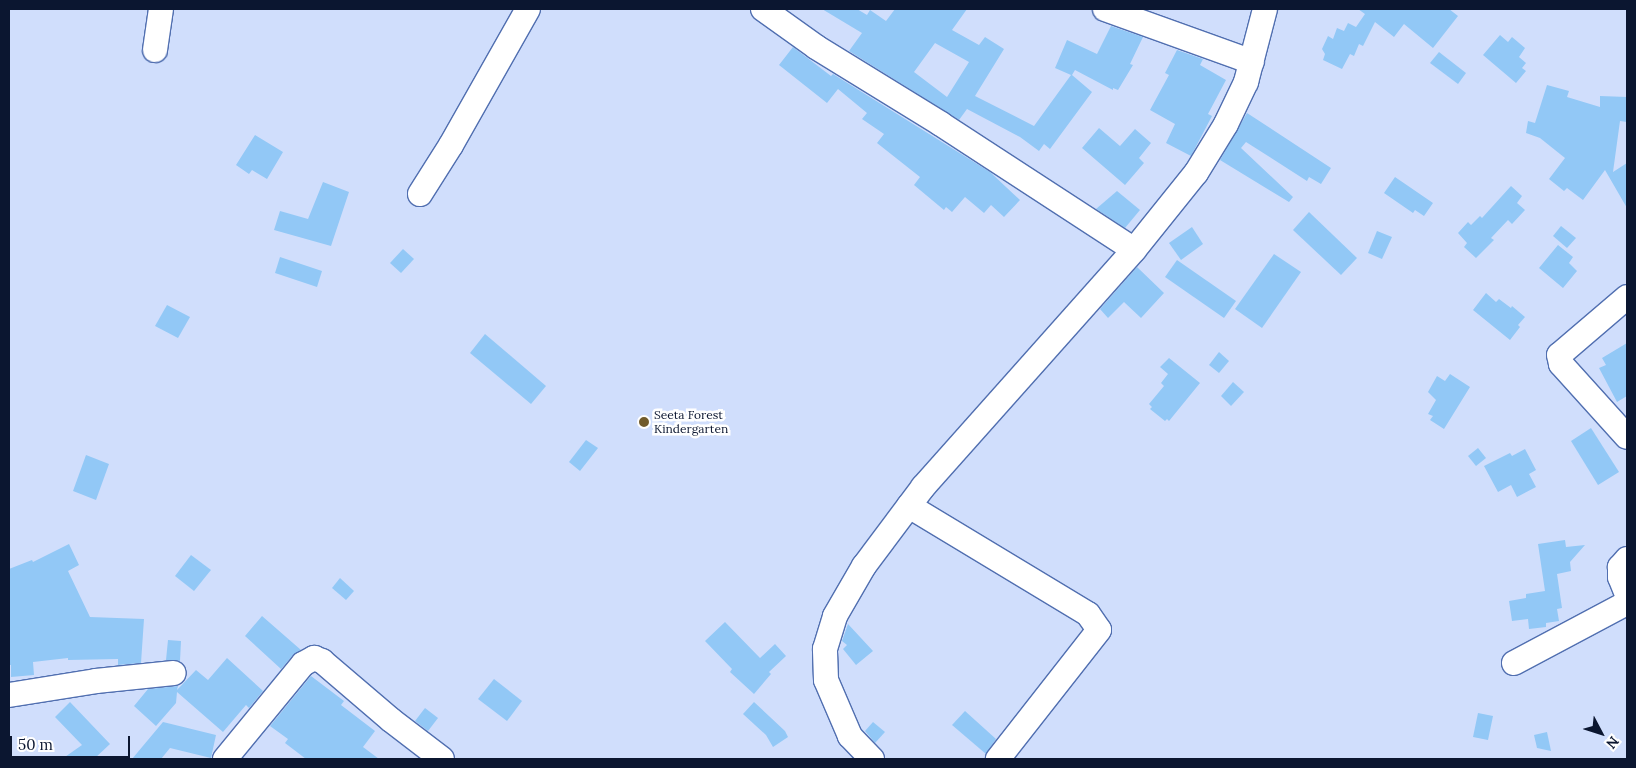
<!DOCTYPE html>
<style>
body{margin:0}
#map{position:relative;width:1636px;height:768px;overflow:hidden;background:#d0defc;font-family:Lora,serif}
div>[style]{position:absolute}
.building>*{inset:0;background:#92c8f6}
.roads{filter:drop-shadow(1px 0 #516fb0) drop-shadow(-1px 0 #516fb0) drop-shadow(0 1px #516fb0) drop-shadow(0 -1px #516fb0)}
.minor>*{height:24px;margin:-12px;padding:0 12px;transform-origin:12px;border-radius:12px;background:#fff}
.dots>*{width:14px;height:14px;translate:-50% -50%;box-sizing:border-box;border:2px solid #fff;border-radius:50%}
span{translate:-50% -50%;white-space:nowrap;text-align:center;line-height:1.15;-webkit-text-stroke:5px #fff;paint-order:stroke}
.poi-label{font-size:12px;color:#0b1630}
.left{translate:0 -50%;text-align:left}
.frame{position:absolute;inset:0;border:10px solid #0b1630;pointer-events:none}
.north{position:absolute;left:1576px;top:708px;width:50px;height:50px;-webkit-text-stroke:4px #fff;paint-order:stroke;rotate:130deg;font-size:14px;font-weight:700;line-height:20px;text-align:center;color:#0b1630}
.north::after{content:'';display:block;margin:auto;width:18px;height:22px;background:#0b1630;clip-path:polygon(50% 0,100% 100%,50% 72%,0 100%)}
.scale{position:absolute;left:10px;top:736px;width:120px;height:22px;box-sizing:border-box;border:2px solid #0b1630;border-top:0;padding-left:6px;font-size:15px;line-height:18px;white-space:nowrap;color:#0b1630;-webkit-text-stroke:4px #fff;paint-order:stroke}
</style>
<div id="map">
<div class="building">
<div style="clip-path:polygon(evenodd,822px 9px,857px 9px,867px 15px,870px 10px,886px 21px,895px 9px,967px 9px,952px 30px,979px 45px,985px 37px,1004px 49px,975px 96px,1034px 126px,1071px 75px,1055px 68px,1067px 40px,1097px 54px,1111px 26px,1143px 37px,1130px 64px,1133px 65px,1118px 90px,1113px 88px,1113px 90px,1075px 70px,1072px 75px,1092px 92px,1050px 149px,1044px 144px,1039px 151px,1020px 137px,967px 109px,959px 120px,849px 51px,862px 33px,822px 9px,935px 43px,969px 62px,947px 97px,914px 72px,935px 43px)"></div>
<div style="clip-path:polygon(1358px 9px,1449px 9px,1458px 16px,1433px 48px,1404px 24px,1394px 37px,1375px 22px,1363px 46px,1359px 44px,1354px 56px,1350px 54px,1342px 69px,1323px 60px,1325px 54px,1322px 49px,1328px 36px,1333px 39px,1337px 28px,1344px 31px,1348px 23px,1356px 27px,1365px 14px)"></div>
<div style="clip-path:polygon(1500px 35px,1508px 42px,1512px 37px,1525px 48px,1519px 57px,1526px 63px,1522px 68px,1526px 71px,1516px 83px,1483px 55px)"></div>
<div style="clip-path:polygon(793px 47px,831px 76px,833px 74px,990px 172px,1020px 200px,1004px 217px,991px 205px,984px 213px,965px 197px,952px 212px,946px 207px,944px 210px,914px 185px,920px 177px,877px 143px,884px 134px,862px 119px,867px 113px,838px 89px,827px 103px,779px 65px)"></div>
<div style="clip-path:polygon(1177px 50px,1203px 59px,1200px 65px,1226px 80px,1208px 114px,1212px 116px,1191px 156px,1166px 143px,1175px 124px,1150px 110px,1169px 75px,1165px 73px)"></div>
<div style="clip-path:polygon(1439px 52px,1466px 73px,1458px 84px,1430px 63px)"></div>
<div style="clip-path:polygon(1547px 85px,1569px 91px,1567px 97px,1600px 107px,1600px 96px,1627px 97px,1627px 122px,1620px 121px,1613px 172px,1627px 163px,1627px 208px,1605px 170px,1583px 200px,1567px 188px,1564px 191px,1549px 179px,1565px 158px,1540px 138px,1526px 133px,1528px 121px,1535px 123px)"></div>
<div style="clip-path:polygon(1247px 113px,1331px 168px,1321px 184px,1309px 177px,1307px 181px,1246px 142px,1241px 148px,1293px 197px,1289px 202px,1220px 160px)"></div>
<div style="clip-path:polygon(1099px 128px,1120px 146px,1135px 129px,1151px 143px,1139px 158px,1144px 163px,1125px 185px,1082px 148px)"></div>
<div style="clip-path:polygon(255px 135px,283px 152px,267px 179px,252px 170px,249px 174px,236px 165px)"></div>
<div style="clip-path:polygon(1395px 177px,1433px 203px,1424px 216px,1415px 210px,1413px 213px,1384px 193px)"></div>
<div style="clip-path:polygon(323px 182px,349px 192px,331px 246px,274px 230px,280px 211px,308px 219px)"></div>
<div style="clip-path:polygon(1511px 186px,1522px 196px,1517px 203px,1525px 210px,1512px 224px,1508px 220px,1491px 238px,1494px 240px,1476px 258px,1464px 247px,1467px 243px,1458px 233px,1468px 222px,1471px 225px,1480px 216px,1482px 218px)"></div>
<div style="clip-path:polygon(1117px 191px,1140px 210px,1125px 228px,1096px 209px)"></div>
<div style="clip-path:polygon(1309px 212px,1357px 258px,1341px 275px,1293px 230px)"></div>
<div style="clip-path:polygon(1561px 226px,1576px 238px,1567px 248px,1553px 236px)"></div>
<div style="clip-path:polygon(1192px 227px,1203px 244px,1181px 260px,1169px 243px)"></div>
<div style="clip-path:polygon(1377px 231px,1392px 237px,1382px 259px,1368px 253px)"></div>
<div style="clip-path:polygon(1558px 245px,1573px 257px,1569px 263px,1577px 271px,1563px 288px,1539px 268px)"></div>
<div style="clip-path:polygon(403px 249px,414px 259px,401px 273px,390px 263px)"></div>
<div style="clip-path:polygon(1274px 254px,1301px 272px,1262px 328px,1235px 309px)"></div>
<div style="clip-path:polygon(280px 257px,322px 271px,317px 287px,275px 273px)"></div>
<div style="clip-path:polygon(1177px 260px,1236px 301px,1224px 318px,1165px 277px)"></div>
<div style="clip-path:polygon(1137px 267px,1164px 293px,1141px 318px,1124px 302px,1108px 318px,1100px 309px)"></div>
<div style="clip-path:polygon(1486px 293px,1496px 302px,1499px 299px,1511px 308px,1512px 306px,1525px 317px,1518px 325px,1520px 327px,1510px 340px,1473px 310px)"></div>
<div style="clip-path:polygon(167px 305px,190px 317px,178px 338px,155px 326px)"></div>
<div style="clip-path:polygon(485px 334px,546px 386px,531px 404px,470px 353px)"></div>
<div style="clip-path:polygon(1627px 343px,1627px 396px,1617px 402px,1599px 368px,1606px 365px,1602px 358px)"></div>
<div style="clip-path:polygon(1219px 352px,1229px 361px,1219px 373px,1209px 365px)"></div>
<div style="clip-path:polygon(1169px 358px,1200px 383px,1169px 421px,1167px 419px,1165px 421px,1150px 409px,1152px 407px,1149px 404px,1164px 386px,1161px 383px,1168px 374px,1160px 367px)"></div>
<div style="clip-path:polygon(1450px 374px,1470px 387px,1444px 429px,1430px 420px,1433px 416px,1428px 414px,1436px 400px,1428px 392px,1437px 376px,1445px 381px)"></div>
<div style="clip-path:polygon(1233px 382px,1244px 392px,1231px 406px,1221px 396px)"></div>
<div style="clip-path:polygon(1591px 428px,1619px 472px,1598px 485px,1571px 441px)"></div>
<div style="clip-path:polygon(586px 440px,598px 448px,580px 471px,569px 462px)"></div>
<div style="clip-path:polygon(1478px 448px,1486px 458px,1476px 466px,1468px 456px)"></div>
<div style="clip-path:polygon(1525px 449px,1536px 470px,1529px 474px,1536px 487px,1517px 497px,1511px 485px,1498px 492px,1484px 466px,1510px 453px,1512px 456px)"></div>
<div style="clip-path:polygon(86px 455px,109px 464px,96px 500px,73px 491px)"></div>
<div style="clip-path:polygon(1565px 540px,1566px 547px,1585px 545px,1570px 562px,1571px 571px,1557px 574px,1562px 608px,1557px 609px,1559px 621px,1546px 623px,1546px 627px,1529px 629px,1528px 619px,1512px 621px,1509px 601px,1526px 598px,1526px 594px,1545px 591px,1538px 544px)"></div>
<div style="clip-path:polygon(69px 544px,79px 565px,68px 571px,90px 617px,144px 619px,141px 663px,118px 665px,118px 659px,68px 660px,68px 658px,33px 662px,34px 675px,11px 677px,11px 665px,9px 665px,9px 569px,32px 560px,33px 562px)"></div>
<div style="clip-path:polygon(191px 555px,211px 570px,194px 591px,175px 576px)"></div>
<div style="clip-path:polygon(340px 578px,354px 591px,346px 600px,332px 588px)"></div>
<div style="clip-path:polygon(262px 616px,301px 650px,293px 655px,281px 669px,245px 636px)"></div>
<div style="clip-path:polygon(725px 622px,760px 658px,775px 644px,786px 656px,769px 672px,771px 674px,754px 694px,730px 672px,732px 669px,705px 641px)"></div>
<div style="clip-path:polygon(848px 624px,873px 651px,856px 665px,843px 649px,847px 645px,842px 641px)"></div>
<div style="clip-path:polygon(168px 640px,181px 641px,180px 661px,166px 660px)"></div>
<div style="clip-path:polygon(227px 658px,263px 691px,249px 708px,246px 705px,223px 732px,177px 692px,176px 703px,156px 726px,134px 706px,148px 689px,178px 686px,177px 690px,196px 670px,208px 680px)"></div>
<div style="clip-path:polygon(311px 676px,344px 701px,341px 705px,375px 731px,363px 747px,379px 759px,306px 759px,285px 743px,288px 739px,270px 726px)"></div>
<div style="clip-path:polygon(494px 679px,522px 701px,507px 721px,478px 699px)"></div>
<div style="clip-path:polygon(70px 702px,110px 744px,94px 759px,62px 759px,82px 745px,55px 717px)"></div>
<div style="clip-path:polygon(754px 702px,785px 731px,788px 737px,773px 747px,766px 735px,743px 714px)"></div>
<div style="clip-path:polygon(425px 708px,438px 718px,428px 731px,415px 721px)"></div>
<div style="clip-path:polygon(965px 711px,996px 739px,986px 754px,952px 725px)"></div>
<div style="clip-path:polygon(1478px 713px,1493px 716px,1488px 740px,1473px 737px)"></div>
<div style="clip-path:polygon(163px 722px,216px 735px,211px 758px,170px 748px,161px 759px,132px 759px)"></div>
<div style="clip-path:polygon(873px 722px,885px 732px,875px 743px,865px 731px)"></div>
<div style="clip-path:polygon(1547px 732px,1551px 751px,1537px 748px,1534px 735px)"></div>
</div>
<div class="roads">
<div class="minor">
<div style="left:763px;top:9px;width:65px;rotate:35.6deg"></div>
<div style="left:816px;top:47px;width:147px;rotate:31.6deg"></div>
<div style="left:941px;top:124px;width:230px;rotate:33.1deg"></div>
<div style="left:1105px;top:9px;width:156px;rotate:19.8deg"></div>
<div style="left:155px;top:50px;width:41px;rotate:-81.7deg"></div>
<div style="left:420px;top:194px;width:58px;rotate:-57.7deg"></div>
<div style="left:451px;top:145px;width:156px;rotate:-60.5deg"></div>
<div style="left:1627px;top:297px;width:89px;rotate:139.5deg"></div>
<div style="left:1559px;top:355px;width:9px;rotate:77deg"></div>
<div style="left:1561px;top:364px;width:98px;rotate:47.9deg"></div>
<div style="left:909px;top:506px;width:209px;rotate:31.1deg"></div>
<div style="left:1088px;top:614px;width:19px;rotate:55deg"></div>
<div style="left:1099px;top:630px;width:164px;rotate:128.1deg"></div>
<div style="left:1627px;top:559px;width:11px;rotate:131deg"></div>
<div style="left:1620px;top:567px;width:10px;rotate:90deg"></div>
<div style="left:1620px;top:577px;width:18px;rotate:68deg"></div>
<div style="left:1514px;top:663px;width:123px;rotate:-28deg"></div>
<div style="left:1623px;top:605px;width:6px;rotate:-51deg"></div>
<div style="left:9px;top:695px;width:88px;rotate:-9.1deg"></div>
<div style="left:96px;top:681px;width:78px;rotate:-5.9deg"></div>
<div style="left:225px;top:759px;width:123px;rotate:-50.6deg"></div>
<div style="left:303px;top:664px;width:13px;rotate:-29deg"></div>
<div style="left:314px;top:658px;width:9px;rotate:21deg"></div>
<div style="left:322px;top:661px;width:91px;rotate:40.5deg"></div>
<div style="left:391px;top:720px;width:64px;rotate:37.4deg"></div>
<div style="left:872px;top:759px;width:32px;rotate:-134deg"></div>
<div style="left:850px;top:736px;width:61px;rotate:-113.2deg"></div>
<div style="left:826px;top:680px;width:31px;rotate:-92deg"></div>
<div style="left:825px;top:649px;width:34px;rotate:-73deg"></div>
<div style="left:835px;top:616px;width:58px;rotate:-59.9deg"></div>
<div style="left:864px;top:566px;width:99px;rotate:-53.2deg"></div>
<div style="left:923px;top:487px;width:317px;rotate:-48.3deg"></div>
<div style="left:1134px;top:250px;width:99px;rotate:-51.2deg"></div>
<div style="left:1196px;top:173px;width:57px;rotate:-58.5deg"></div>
<div style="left:1226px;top:124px;width:47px;rotate:-64.5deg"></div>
<div style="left:1246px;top:82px;width:75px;rotate:-75.4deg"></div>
</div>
</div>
<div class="dots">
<div style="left:644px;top:422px;background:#715b2b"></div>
</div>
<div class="poi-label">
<span class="left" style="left:654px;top:422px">Seeta Forest<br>Kindergarten</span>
</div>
<div class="frame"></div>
<div class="north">N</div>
<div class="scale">50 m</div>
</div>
